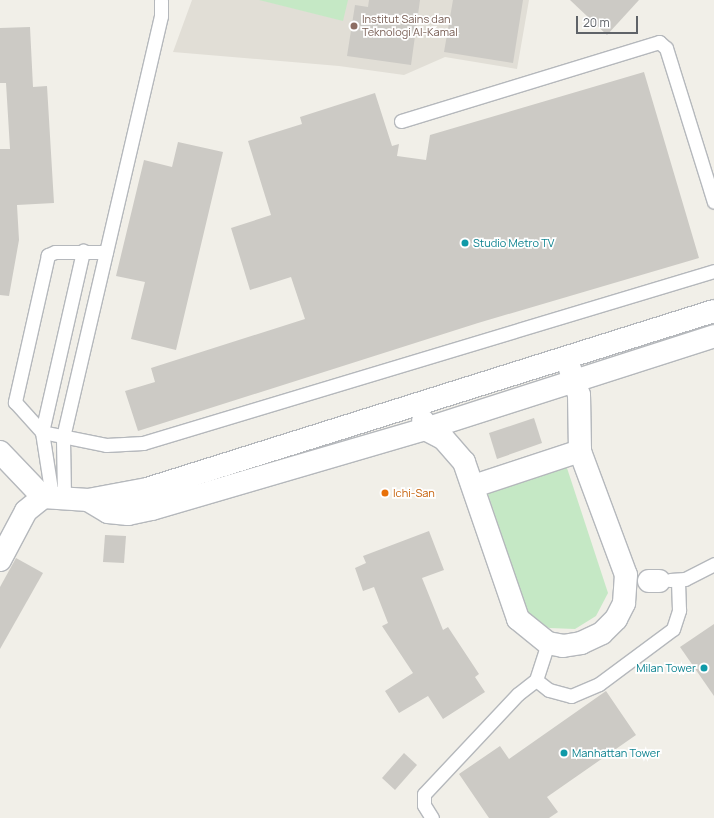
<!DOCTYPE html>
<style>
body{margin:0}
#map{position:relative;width:714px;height:818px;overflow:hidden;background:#f1efe8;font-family:Manrope,sans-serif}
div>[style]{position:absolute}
.education>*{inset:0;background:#e1ded6}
.green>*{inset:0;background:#c5e8c5}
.building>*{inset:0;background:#cccac5}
.roads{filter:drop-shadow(1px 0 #b5b8bc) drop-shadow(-1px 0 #b5b8bc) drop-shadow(0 1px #b5b8bc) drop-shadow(0 -1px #b5b8bc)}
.lane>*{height:13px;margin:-6.5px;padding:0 6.5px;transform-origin:6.5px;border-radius:6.5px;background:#fff}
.street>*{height:22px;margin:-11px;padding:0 11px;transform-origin:11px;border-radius:11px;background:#fff}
.dots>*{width:11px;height:11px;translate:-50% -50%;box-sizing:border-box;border:2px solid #fff;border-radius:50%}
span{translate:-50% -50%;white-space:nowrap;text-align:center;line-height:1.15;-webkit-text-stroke:3.5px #fff;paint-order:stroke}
.education-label{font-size:11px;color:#785e54}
.left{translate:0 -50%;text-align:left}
.culture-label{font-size:11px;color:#0d838f}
.right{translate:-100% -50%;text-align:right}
.food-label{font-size:11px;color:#c56008}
.scale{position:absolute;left:576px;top:16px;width:62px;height:18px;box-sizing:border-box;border:2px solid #5f6368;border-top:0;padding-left:5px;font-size:12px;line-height:14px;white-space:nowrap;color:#5f6368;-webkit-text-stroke:3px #fff;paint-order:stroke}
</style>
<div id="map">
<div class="education">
<div style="clip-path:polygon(192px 0,529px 0,517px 69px,445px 57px,404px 75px,339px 66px,173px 52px)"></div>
</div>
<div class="green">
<div style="clip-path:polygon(259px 0,348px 0,343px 21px)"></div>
<div style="clip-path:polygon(566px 465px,608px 593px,596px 616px,575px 629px,549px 628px,528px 614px,487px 491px)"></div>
</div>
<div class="building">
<div style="clip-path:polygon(369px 0,420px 0,411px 65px,347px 56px,355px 5px,368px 7px)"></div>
<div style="clip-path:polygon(453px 0,523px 0,513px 63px,444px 52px)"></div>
<div style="clip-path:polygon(570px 0,639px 0,607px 35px)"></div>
<div style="clip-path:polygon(30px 27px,33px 87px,47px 86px,54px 203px,17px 205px,19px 240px,9px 296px,0 295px,0 149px,10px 149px,6px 83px,0 83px,0 28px)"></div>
<div style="clip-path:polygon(644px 72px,699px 258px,478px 323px,138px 431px,125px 391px,155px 382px,151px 368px,305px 319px,291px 277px,250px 290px,231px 228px,271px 215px,248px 141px,302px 124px,300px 117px,375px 93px,392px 146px,399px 144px,397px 156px,426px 160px,430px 135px)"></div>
<div style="clip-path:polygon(178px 142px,223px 152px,176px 350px,131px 339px,145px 282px,116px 276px,144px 160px,172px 167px)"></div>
<div style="clip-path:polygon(534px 418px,542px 443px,497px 459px,489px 433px)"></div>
<div style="clip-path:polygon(429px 531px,444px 570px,422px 578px,443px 630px,448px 627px,479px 674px,475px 677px,485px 692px,443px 719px,428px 696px,399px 713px,385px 691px,413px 673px,382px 626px,388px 623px,374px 587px,363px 591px,355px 568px,366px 563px,363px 556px)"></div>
<div style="clip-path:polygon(105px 535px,126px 536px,124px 563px,103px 562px)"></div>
<div style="clip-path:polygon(16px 558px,43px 573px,0 649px,0 587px)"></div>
<div style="clip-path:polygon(714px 624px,714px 696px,680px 647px)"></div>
<div style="clip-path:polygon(606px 691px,636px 735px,547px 797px,558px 812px,549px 818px,489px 818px,459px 774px,500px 746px,509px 759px)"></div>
<div style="clip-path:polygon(404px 753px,417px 765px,395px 790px,382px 778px)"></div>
</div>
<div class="roads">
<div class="lane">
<div style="left:401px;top:121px;width:270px;rotate:-17deg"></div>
<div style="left:659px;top:42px;width:9px;rotate:41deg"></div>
<div style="left:666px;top:48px;width:161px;rotate:72.7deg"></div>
<div style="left:106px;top:252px;width:51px;rotate:180deg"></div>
<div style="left:55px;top:252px;width:8px;rotate:157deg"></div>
<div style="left:48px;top:255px;width:151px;rotate:102.7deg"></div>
<div style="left:15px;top:402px;width:40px;rotate:48deg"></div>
<div style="left:42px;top:432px;width:65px;rotate:11.5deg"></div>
<div style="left:106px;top:445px;width:37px;rotate:-3deg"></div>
<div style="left:143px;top:443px;width:596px;rotate:-16.76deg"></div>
<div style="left:52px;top:496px;width:65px;rotate:-98.9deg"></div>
<div style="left:42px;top:432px;width:186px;rotate:-77.2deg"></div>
<div style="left:64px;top:496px;width:59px;rotate:-91deg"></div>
<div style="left:63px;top:437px;width:432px;rotate:-76.9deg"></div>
<div style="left:161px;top:16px;width:16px;rotate:-90deg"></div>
<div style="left:670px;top:580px;width:15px;rotate:-4deg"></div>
<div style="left:685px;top:579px;width:33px;rotate:-27deg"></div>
<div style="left:536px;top:680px;width:16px;rotate:38deg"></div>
<div style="left:549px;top:690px;width:23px;rotate:15deg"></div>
<div style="left:571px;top:696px;width:30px;rotate:-23deg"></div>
<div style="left:599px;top:684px;width:92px;rotate:-36.6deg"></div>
<div style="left:673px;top:629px;width:20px;rotate:-72deg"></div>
<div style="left:679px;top:610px;width:30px;rotate:-92deg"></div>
<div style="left:432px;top:818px;width:15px;rotate:-122deg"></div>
<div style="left:424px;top:805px;width:11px;rotate:-90deg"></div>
<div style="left:424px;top:794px;width:137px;rotate:-46.8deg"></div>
<div style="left:518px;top:694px;width:23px;rotate:-38deg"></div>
<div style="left:536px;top:680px;width:39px;rotate:-72deg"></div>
</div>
<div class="street">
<div style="left:423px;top:421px;width:8px;rotate:76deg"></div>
<div style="left:425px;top:429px;width:20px;rotate:27deg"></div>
<div style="left:443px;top:438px;width:32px;rotate:49deg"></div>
<div style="left:464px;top:462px;width:166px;rotate:71deg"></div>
<div style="left:518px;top:619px;width:38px;rotate:39deg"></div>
<div style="left:548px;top:643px;width:15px;rotate:11deg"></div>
<div style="left:563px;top:646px;width:18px;rotate:-9deg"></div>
<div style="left:581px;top:643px;width:23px;rotate:-25deg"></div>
<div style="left:602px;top:633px;width:20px;rotate:-45deg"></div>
<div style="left:616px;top:619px;width:18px;rotate:-63deg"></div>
<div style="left:624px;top:603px;width:28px;rotate:-86deg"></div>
<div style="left:626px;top:575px;width:132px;rotate:-110.4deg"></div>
<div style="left:580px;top:451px;width:56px;rotate:-91deg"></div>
<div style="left:579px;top:395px;width:28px;rotate:-109deg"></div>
<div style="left:0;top:452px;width:62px;rotate:46.3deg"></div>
<div style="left:474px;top:486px;width:112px;rotate:-18.3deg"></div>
<div style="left:88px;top:500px;width:60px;rotate:-10.6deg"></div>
<div style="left:147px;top:489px;width:594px;rotate:-17.43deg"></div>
<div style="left:0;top:560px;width:55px;rotate:-62deg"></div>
<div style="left:26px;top:511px;width:22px;rotate:-39deg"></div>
<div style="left:43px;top:497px;width:45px;rotate:3.8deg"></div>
<div style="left:88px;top:500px;width:23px;rotate:31deg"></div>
<div style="left:108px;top:512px;width:20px;rotate:6deg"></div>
<div style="left:128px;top:514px;width:25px;rotate:-12deg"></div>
<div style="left:152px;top:509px;width:284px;rotate:-16.3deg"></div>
<div style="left:425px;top:429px;width:304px;rotate:-17.8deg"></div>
<div style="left:649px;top:581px;width:10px"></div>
</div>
</div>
<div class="dots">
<div style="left:354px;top:26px;background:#8d6e63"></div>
<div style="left:465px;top:243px;background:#0f9aa8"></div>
<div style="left:385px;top:493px;background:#e8710a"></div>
<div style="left:704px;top:668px;background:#0f9aa8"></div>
<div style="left:564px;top:753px;background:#0f9aa8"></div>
</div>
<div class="education-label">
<span class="left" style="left:362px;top:26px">Institut Sains dan<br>Teknologi Al-Kamal</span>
</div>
<div class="culture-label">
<span class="left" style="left:473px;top:243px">Studio Metro TV</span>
<span class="right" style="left:696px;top:668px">Milan Tower</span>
<span class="left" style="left:572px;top:753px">Manhattan Tower</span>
</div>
<div class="food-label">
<span class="left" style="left:393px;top:493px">Ichi-San</span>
</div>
<div class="scale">20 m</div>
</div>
